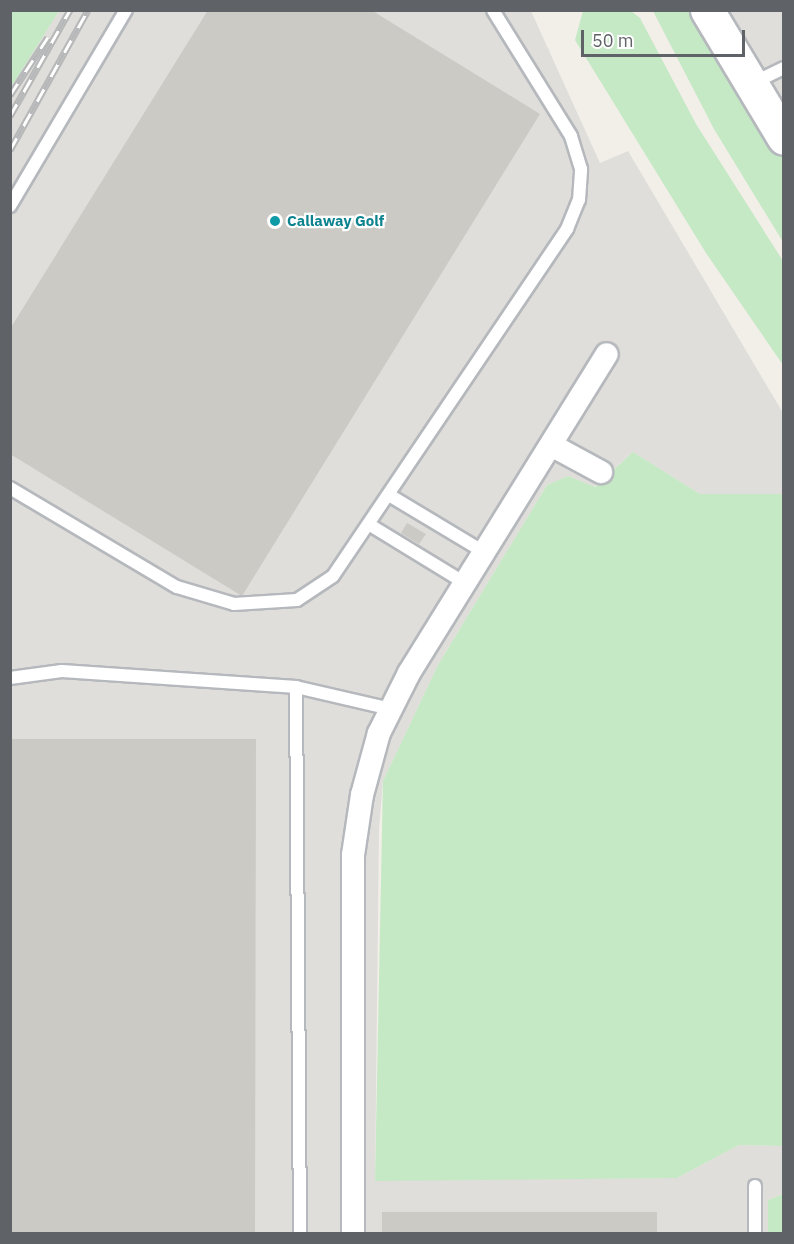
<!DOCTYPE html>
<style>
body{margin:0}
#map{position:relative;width:794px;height:1244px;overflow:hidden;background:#f1efe8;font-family:"IBM Plex Sans",sans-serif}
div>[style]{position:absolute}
.industrial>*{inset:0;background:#e0deda}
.green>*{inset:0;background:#c5e8c5}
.building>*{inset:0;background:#cccac5}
.roads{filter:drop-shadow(2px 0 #b5b8bc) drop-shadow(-2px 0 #b5b8bc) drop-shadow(0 2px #b5b8bc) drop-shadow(0 -2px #b5b8bc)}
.lane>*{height:12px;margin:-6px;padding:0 6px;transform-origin:6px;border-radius:6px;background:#fff}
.street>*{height:22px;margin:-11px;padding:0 11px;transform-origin:11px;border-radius:11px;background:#fff}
.secondary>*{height:33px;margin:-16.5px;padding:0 16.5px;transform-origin:16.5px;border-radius:16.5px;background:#fff}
.rail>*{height:7px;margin-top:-3.5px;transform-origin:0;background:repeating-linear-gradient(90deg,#fff 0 14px,#b6b7b8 0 28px);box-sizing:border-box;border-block:2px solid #b6b7b8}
.dots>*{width:16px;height:16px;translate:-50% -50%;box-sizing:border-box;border:3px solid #fff;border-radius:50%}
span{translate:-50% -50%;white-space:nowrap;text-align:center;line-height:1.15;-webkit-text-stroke:4.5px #fff;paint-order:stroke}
.culture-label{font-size:15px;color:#0d838f;font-weight:700}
.left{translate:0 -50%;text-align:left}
.frame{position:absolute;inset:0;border:12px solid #5f6368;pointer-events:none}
.scale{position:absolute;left:581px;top:30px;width:164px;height:27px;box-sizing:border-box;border:3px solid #5f6368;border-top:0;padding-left:8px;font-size:18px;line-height:21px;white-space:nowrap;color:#5f6368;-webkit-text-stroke:4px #fff;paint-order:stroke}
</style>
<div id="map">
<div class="industrial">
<div style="clip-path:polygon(59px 11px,531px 11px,600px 163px,628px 151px,783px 413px,783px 494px,700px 494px,633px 452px,594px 487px,568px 476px,547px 485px,438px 665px,383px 781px,379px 829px,375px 1180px,677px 1178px,739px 1145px,783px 1146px,783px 1194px,768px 1200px,768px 1233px,11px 1233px,10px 87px)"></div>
<div style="clip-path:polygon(723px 11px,783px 11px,783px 114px)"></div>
</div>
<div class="green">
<div style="clip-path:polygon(11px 10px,59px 11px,11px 87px,10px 11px)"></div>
<div style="clip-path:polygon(583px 11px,631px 11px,640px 18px,696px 124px,783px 261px,783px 365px,706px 253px,575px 40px)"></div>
<div style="clip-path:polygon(653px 11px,697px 11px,783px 158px,783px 242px,714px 129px)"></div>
<div style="clip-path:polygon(633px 452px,700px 494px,783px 494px,783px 1146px,739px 1145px,677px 1178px,375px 1181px,383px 781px,438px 665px,547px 485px,568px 476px,595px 487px)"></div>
<div style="clip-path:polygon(783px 1194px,783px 1233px,768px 1233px,768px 1200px)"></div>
</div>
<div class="building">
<div style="clip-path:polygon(208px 10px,371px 10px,540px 114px,242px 596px,10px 454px,10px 329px)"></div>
<div style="clip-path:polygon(407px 523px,426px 534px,419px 544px,401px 533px)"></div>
<div style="clip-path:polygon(10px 739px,256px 739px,255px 1234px,10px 1234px)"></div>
<div style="clip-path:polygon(382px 1212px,657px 1212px,657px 1234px,382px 1234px)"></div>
</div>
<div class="roads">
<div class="lane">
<div style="left:753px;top:83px;width:34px;rotate:-26deg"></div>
<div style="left:10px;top:206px;width:228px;rotate:-59.4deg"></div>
<div style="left:10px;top:488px;width:194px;rotate:30.7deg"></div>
<div style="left:177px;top:587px;width:59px;rotate:16.6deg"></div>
<div style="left:234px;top:604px;width:63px;rotate:-3.6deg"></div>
<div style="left:297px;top:600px;width:43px;rotate:-33.7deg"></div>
<div style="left:333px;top:576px;width:419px;rotate:-56deg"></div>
<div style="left:567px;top:229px;width:31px;rotate:-68deg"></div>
<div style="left:579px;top:200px;width:31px;rotate:-86deg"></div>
<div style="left:581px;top:169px;width:34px;rotate:-107deg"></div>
<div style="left:571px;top:136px;width:148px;rotate:-121.8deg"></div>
<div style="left:389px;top:495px;width:111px;rotate:31deg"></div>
<div style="left:370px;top:525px;width:111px;rotate:31.4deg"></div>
<div style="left:10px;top:678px;width:52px;rotate:-7.7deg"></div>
<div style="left:62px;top:671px;width:235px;rotate:3.9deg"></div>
<div style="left:296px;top:687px;width:98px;rotate:13deg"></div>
<div style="left:296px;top:687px;width:547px;rotate:89.58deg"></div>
<div style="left:755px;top:1186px;width:48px;rotate:90deg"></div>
</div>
<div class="street">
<div style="left:551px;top:445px;width:57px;rotate:28.4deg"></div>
<div style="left:353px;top:1234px;width:379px;rotate:-90deg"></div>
<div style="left:353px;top:855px;width:61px;rotate:-81.5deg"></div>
<div style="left:362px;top:795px;width:64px;rotate:-74.7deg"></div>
<div style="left:379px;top:733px;width:67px;rotate:-63.4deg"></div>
<div style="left:409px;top:673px;width:375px;rotate:-58.2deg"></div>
</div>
<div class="secondary">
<div style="left:707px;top:10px;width:149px;rotate:59deg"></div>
</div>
</div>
<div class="rail">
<div style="left:10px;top:95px;width:69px;rotate:-56.8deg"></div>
<div style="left:10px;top:116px;width:122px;rotate:-60.5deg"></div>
<div style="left:10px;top:150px;width:160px;rotate:-60.9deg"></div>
</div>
<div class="dots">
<div style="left:275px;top:221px;background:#0f9aa8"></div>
</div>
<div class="culture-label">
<span class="left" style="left:287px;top:221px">Callaway Golf</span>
</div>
<div class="frame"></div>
<div class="scale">50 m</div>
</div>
